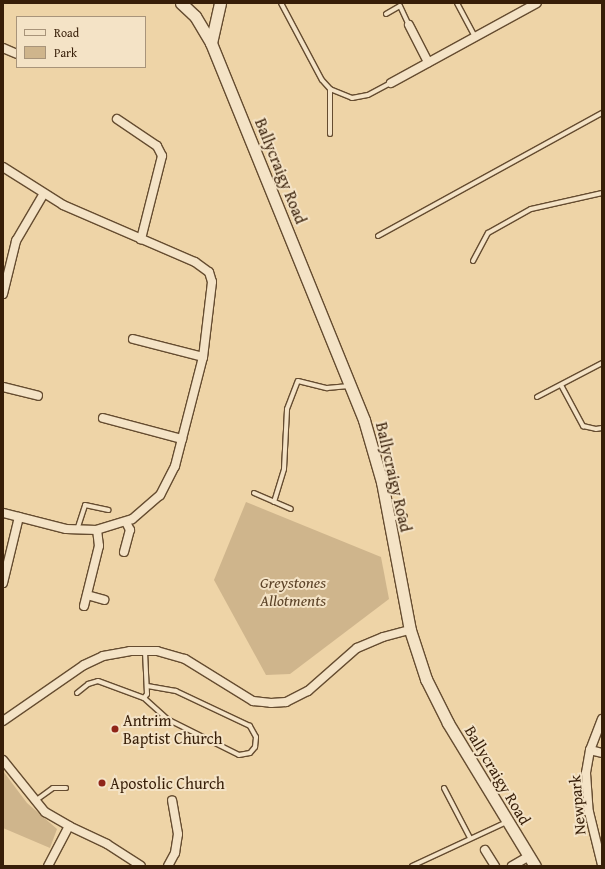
<!DOCTYPE html>
<style>
body{margin:0}
#map{position:relative;width:605px;height:869px;overflow:hidden;background:#eed4a7;font-family:"Gentium Book Plus",serif}
div>[style]{position:absolute}
.green>*{inset:0;background:#cfb58c}
.roads{filter:drop-shadow(1px 0 #654c30) drop-shadow(-1px 0 #654c30) drop-shadow(0 1px #654c30) drop-shadow(0 -1px #654c30)}
.service>*{height:4px;margin:-2px;padding:0 2px;transform-origin:2px;border-radius:2px;background:#f4e3c6}
.minor>*{height:8px;margin:-4px;padding:0 4px;transform-origin:4px;border-radius:4px;background:#f4e3c6}
.secondary>*{height:11px;margin:-5.5px;padding:0 5.5px;transform-origin:5.5px;border-radius:5.5px;background:#f4e3c6}
.dots>*{width:11px;height:11px;translate:-50% -50%;box-sizing:border-box;border:2px solid #f4e3c6;border-radius:50%}
span{translate:-50% -50%;white-space:nowrap;text-align:center;line-height:1.15;-webkit-text-stroke:4px #f4e3c6;paint-order:stroke}
.street-label{font-size:16px;color:#371e08}
.park-label{font-size:16px;color:#5d4429;font-style:italic}
.poi-label{font-size:16px;color:#371e08}
.left{translate:0 -50%;text-align:left}
.frame{position:absolute;inset:0;border:4px solid #371e08;pointer-events:none}
.legend{position:absolute;left:16px;top:16px;width:130px;height:52px;box-sizing:border-box;background:#f4e3c6;border:1px solid #a8947a;margin:0;padding:5px 7px;list-style:none;font-size:12px;color:#371e08}
.legend li{display:flex;align-items:center;gap:8px;height:20px}
.legend b{width:20px;border:1px solid #a8947a}
</style>
<div id="map">
<div class="green">
<div style="clip-path:polygon(246px 502px,381px 557px,389px 599px,290px 674px,266px 675px,214px 580px)"></div>
<div style="clip-path:polygon(3px 771px,27px 803px,57px 829px,50px 848px,3px 828px)"></div>
</div>
<div class="roads">
<div class="service">
<div style="left:281px;top:3px;width:87px;rotate:62deg"></div>
<div style="left:322px;top:80px;width:12px;rotate:48deg"></div>
<div style="left:330px;top:89px;width:24px;rotate:22deg"></div>
<div style="left:352px;top:98px;width:16px;rotate:-11deg"></div>
<div style="left:368px;top:95px;width:26px;rotate:-28deg"></div>
<div style="left:457px;top:3px;width:38px;rotate:62deg"></div>
<div style="left:386px;top:14px;width:16px;rotate:-30deg"></div>
<div style="left:400px;top:6px;width:21px;rotate:65deg"></div>
<div style="left:330px;top:134px;width:45px;rotate:-90deg"></div>
<div style="left:378px;top:236px;width:256px;rotate:-28.8deg"></div>
<div style="left:473px;top:261px;width:32px;rotate:-62deg"></div>
<div style="left:488px;top:233px;width:49px;rotate:-29.2deg"></div>
<div style="left:531px;top:209px;width:73px;rotate:-12.7deg"></div>
<div style="left:561px;top:385px;width:47px;rotate:61.8deg"></div>
<div style="left:583px;top:426px;width:13px;rotate:13deg"></div>
<div style="left:596px;top:429px;width:6px;rotate:-9deg"></div>
<div style="left:537px;top:397px;width:73px;rotate:-27.6deg"></div>
<div style="left:254px;top:493px;width:40px;rotate:23.4deg"></div>
<div style="left:274px;top:502px;width:34px;rotate:-73deg"></div>
<div style="left:284px;top:469px;width:60px;rotate:-87.1deg"></div>
<div style="left:287px;top:409px;width:30px;rotate:-69deg"></div>
<div style="left:298px;top:381px;width:30px;rotate:14deg"></div>
<div style="left:327px;top:388px;width:22px;rotate:-5deg"></div>
<div style="left:389px;top:519px;width:16px;rotate:-11deg"></div>
<div style="left:77px;top:530px;width:26px;rotate:-72deg"></div>
<div style="left:85px;top:505px;width:24px;rotate:12deg"></div>
<div style="left:77px;top:693px;width:14px;rotate:-39deg"></div>
<div style="left:88px;top:684px;width:10px;rotate:-17deg"></div>
<div style="left:98px;top:681px;width:49px;rotate:20.3deg"></div>
<div style="left:144px;top:698px;width:5px;rotate:-53deg"></div>
<div style="left:147px;top:694px;width:43px;rotate:-92.7deg"></div>
<div style="left:144px;top:698px;width:31px;rotate:42deg"></div>
<div style="left:167px;top:719px;width:80px;rotate:26.6deg"></div>
<div style="left:239px;top:755px;width:11px;rotate:-10deg"></div>
<div style="left:250px;top:753px;width:8px;rotate:-50deg"></div>
<div style="left:255px;top:747px;width:10px;rotate:-84deg"></div>
<div style="left:256px;top:737px;width:13px;rotate:-119deg"></div>
<div style="left:250px;top:726px;width:82px;rotate:-154.7deg"></div>
<div style="left:176px;top:691px;width:29px;rotate:-170deg"></div>
<div style="left:444px;top:788px;width:56px;rotate:62.5deg"></div>
<div style="left:35px;top:801px;width:22px;rotate:-36deg"></div>
<div style="left:53px;top:788px;width:13px"></div>
<div style="left:412px;top:866px;width:105px;rotate:-24.9deg"></div>
</div>
<div class="minor">
<div style="left:409px;top:25px;width:42px;rotate:62.8deg"></div>
<div style="left:3px;top:48px;width:15px;rotate:23deg"></div>
<div style="left:391px;top:83px;width:166px;rotate:-28.7deg"></div>
<div style="left:117px;top:119px;width:48px;rotate:34deg"></div>
<div style="left:157px;top:146px;width:11px;rotate:63deg"></div>
<div style="left:162px;top:156px;width:86px;rotate:104.2deg"></div>
<div style="left:3px;top:167px;width:71px;rotate:32.3deg"></div>
<div style="left:63px;top:205px;width:144px;rotate:23.4deg"></div>
<div style="left:195px;top:262px;width:17px;rotate:36deg"></div>
<div style="left:209px;top:272px;width:10px;rotate:73deg"></div>
<div style="left:212px;top:282px;width:76px;rotate:96.8deg"></div>
<div style="left:203px;top:357px;width:113px;rotate:104.4deg"></div>
<div style="left:175px;top:466px;width:33px;rotate:117deg"></div>
<div style="left:160px;top:495px;width:37px;rotate:139deg"></div>
<div style="left:132px;top:519px;width:37px;rotate:163deg"></div>
<div style="left:97px;top:530px;width:31px;rotate:-178deg"></div>
<div style="left:66px;top:529px;width:65px;rotate:-165.7deg"></div>
<div style="left:3px;top:294px;width:55px;rotate:-76.2deg"></div>
<div style="left:16px;top:241px;width:53px;rotate:-59.6deg"></div>
<div style="left:133px;top:339px;width:72px;rotate:14.4deg"></div>
<div style="left:3px;top:387px;width:36px;rotate:14deg"></div>
<div style="left:103px;top:418px;width:82px;rotate:14.9deg"></div>
<div style="left:124px;top:552px;width:23px;rotate:-75deg"></div>
<div style="left:130px;top:530px;width:9px;rotate:-117deg"></div>
<div style="left:3px;top:583px;width:68px;rotate:-76.4deg"></div>
<div style="left:87px;top:595px;width:18px;rotate:16deg"></div>
<div style="left:84px;top:606px;width:62px;rotate:-76deg"></div>
<div style="left:99px;top:546px;width:16px;rotate:-97deg"></div>
<div style="left:602px;top:719px;width:33px;rotate:111deg"></div>
<div style="left:590px;top:750px;width:23px;rotate:100deg"></div>
<div style="left:586px;top:773px;width:39px;rotate:86deg"></div>
<div style="left:589px;top:812px;width:55px;rotate:76.2deg"></div>
<div style="left:3px;top:721px;width:98px;rotate:-34.7deg"></div>
<div style="left:84px;top:665px;width:21px;rotate:-25deg"></div>
<div style="left:103px;top:656px;width:27px;rotate:-10deg"></div>
<div style="left:130px;top:651px;width:27px"></div>
<div style="left:157px;top:651px;width:29px;rotate:16deg"></div>
<div style="left:185px;top:659px;width:80px;rotate:31.7deg"></div>
<div style="left:253px;top:701px;width:18px;rotate:6deg"></div>
<div style="left:271px;top:703px;width:15px;rotate:-4deg"></div>
<div style="left:286px;top:702px;width:25px;rotate:-27deg"></div>
<div style="left:308px;top:691px;width:65px;rotate:-41.3deg"></div>
<div style="left:357px;top:648px;width:28px;rotate:-23deg"></div>
<div style="left:383px;top:637px;width:28px;rotate:-15deg"></div>
<div style="left:590px;top:750px;width:12px;rotate:14deg"></div>
<div style="left:3px;top:760px;width:67px;rotate:51.1deg"></div>
<div style="left:45px;top:812px;width:28px;rotate:30deg"></div>
<div style="left:485px;top:850px;width:19px;rotate:58deg"></div>
<div style="left:48px;top:866px;width:45px;rotate:-62.3deg"></div>
<div style="left:69px;top:826px;width:42px;rotate:25.3deg"></div>
<div style="left:107px;top:844px;width:40px;rotate:32.9deg"></div>
<div style="left:168px;top:866px;width:15px;rotate:-62deg"></div>
<div style="left:175px;top:853px;width:19px;rotate:-81deg"></div>
<div style="left:178px;top:834px;width:34px;rotate:-100deg"></div>
<div style="left:512px;top:866px;width:20px;rotate:-30deg"></div>
</div>
<div class="secondary">
<div style="left:181px;top:3px;width:19px;rotate:43deg"></div>
<div style="left:195px;top:16px;width:31px;rotate:59deg"></div>
<div style="left:211px;top:43px;width:407px;rotate:67.9deg"></div>
<div style="left:364px;top:420px;width:65px;rotate:73.8deg"></div>
<div style="left:382px;top:482px;width:151px;rotate:79.3deg"></div>
<div style="left:410px;top:630px;width:52px;rotate:71.9deg"></div>
<div style="left:426px;top:679px;width:49px;rotate:63.4deg"></div>
<div style="left:448px;top:723px;width:167px;rotate:58.7deg"></div>
<div style="left:211px;top:43px;width:41px;rotate:-77.3deg"></div>
</div>
</div>
<div class="dots">
<div style="left:115px;top:729px;background:#8f2418"></div>
<div style="left:102px;top:783px;background:#8f2418"></div>
</div>
<div class="street-label">
<span style="left:281px;top:171px;rotate:68deg">Ballycraigy Road</span>
<span style="left:394px;top:477px;rotate:77deg">Ballycraigy Road</span>
<span style="left:498px;top:775px;rotate:59deg">Ballycraigy Road</span>
<span style="left:577px;top:805px;rotate:-95deg">Newpark</span>
</div>
<div class="park-label">
<span style="left:293px;top:591px">Greystones<br>Allotments</span>
</div>
<div class="poi-label">
<span class="left" style="left:123px;top:729px">Antrim<br>Baptist Church</span>
<span class="left" style="left:110px;top:783px">Apostolic Church</span>
</div>
<div class="frame"></div>
<ul class="legend">
<li><b style="height:5px;background:#f4e3c6"></b>Road</li>
<li><b style="height:11px;background:#cfb58c"></b>Park</li>
</ul>
</div>
